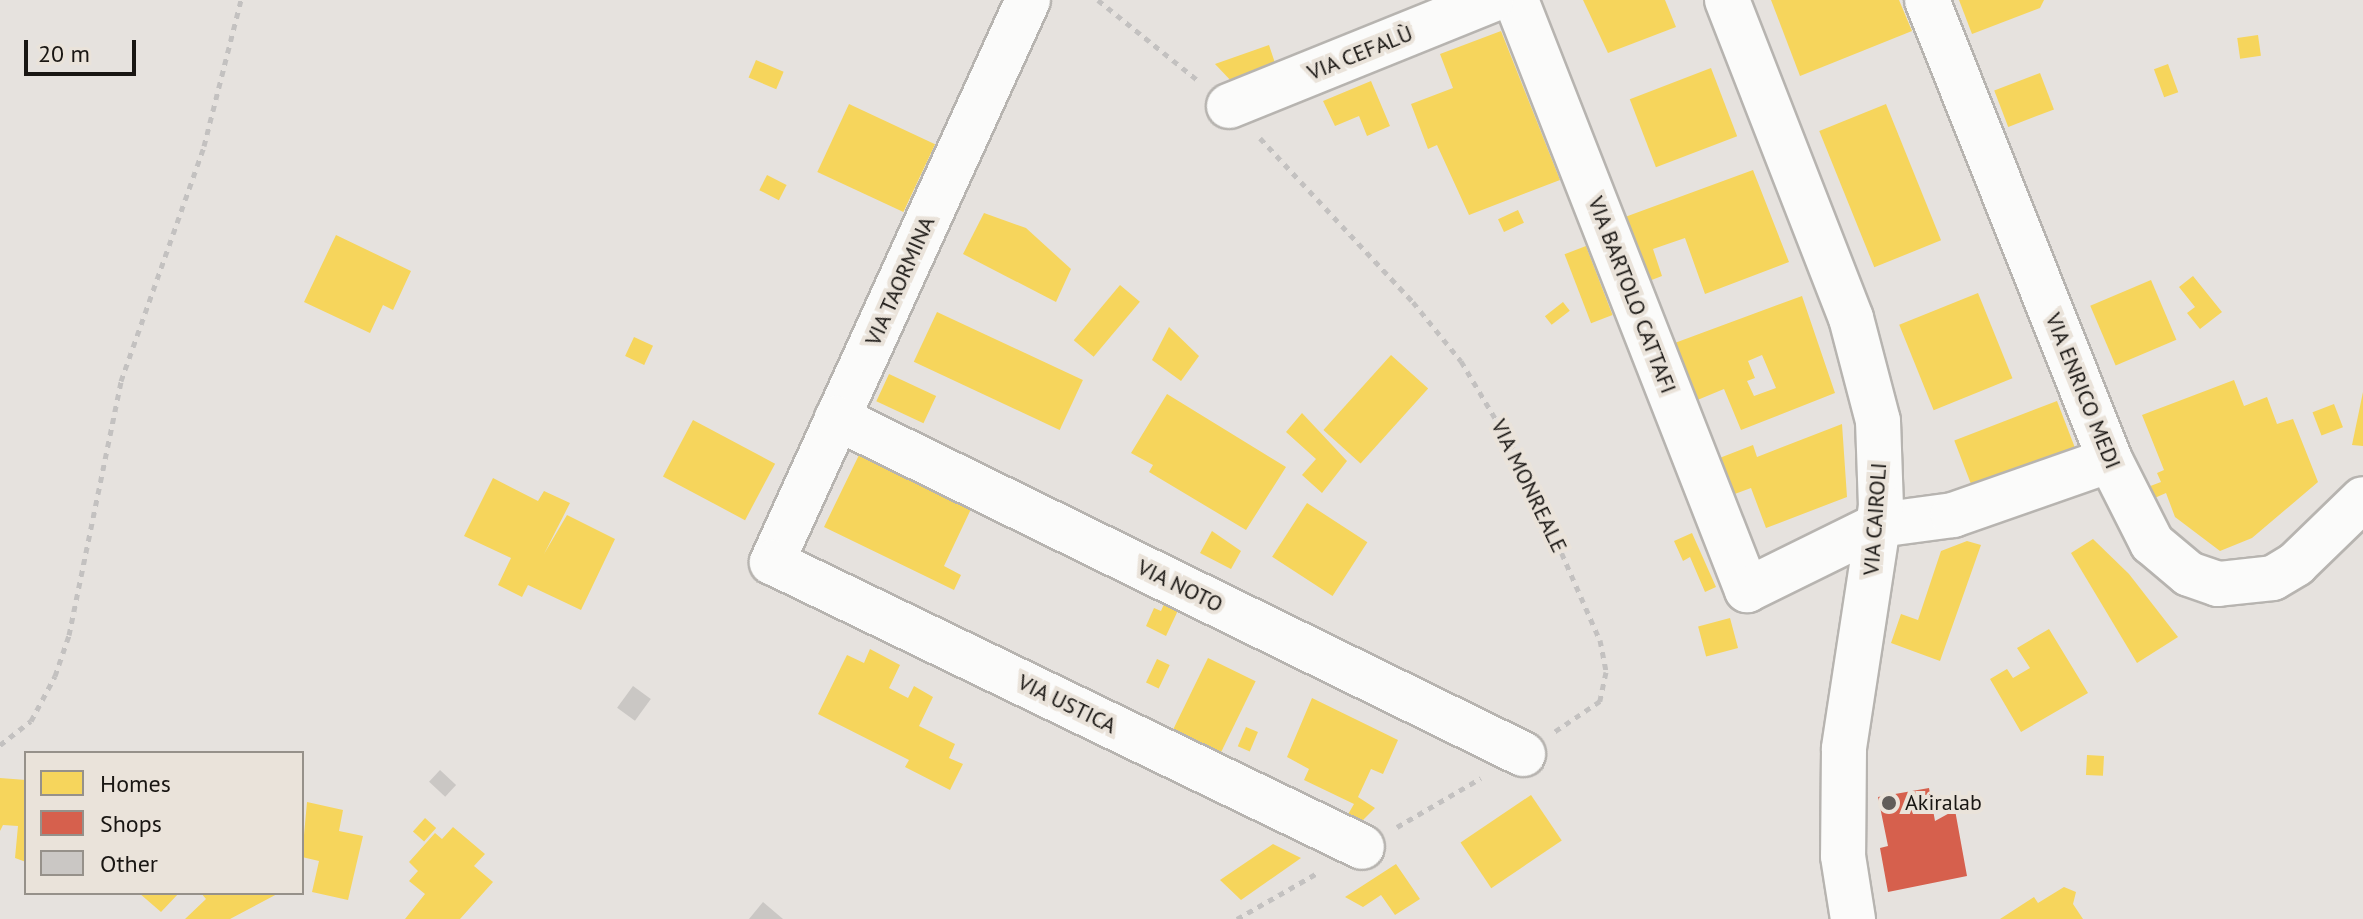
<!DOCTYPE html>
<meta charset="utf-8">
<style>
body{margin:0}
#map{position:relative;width:2363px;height:919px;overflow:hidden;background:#e6e2de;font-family:"PT Sans",sans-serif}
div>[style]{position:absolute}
.homes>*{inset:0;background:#f6d55c;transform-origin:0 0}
.shops>*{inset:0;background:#d6604d}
.building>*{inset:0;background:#cac7c4;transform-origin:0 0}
.path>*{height:5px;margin-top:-2.5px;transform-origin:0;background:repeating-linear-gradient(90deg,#c3c1c0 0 6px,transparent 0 12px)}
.roads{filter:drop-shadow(2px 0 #b7b4b0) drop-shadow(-2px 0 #b7b4b0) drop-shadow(0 2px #b7b4b0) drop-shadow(0 -2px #b7b4b0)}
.minor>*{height:44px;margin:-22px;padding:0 22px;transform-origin:22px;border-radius:22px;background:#fbfbfa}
.dots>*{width:22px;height:22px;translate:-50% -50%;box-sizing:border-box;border:4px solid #eae3da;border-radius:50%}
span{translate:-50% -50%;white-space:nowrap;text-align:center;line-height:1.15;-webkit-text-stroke:8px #eae3da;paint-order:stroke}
.street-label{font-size:22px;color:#191613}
.poi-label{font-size:22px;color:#191613}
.left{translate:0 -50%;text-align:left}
.legend{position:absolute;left:24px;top:751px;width:280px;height:144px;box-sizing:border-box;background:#eae3da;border:2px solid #96918a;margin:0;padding:10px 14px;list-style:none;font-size:24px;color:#191613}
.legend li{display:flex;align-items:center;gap:16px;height:40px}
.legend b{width:40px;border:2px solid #96918a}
.scale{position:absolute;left:24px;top:40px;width:112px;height:36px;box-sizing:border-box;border:4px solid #191613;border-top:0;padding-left:10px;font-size:24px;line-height:28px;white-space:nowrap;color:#191613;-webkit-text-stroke:6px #eae3da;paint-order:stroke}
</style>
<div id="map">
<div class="homes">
<i style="clip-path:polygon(1583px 0,1665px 0,1676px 27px,1608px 53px)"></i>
<i style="clip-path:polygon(1771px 0,1899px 0,1912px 31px,1800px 76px)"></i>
<i style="clip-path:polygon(1959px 0,2044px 0,2040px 8px,1972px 34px)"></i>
<i style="clip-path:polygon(1501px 31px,1560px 180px,1469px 215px,1437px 145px,1428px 149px,1411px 104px,1453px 88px,1440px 54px)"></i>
<i style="left:2258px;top:35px;width:21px;height:21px;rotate:82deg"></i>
<i style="clip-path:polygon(1269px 45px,1277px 69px,1234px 84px,1215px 64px)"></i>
<i style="left:756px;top:60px;width:30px;height:19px;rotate:23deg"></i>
<i style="left:2168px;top:64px;width:30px;height:15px;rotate:70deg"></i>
<i style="left:1711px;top:68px;width:73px;height:87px;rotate:69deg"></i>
<i style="left:2040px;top:73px;width:39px;height:49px;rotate:69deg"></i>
<i style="clip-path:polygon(1371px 81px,1390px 126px,1367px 136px,1359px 116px,1335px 126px,1323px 101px)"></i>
<i style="left:849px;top:104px;width:95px;height:75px;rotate:25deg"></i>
<i style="left:1886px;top:104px;width:147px;height:72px;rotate:68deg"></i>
<i style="clip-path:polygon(1753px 170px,1789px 262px,1705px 294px,1685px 238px,1653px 249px,1662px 276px,1649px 281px,1625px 217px)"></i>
<i style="left:767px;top:175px;width:22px;height:17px;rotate:27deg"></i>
<i style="left:1518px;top:210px;width:14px;height:22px;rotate:65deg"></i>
<i style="clip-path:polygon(984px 213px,1026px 228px,1071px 269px,1056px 302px,963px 254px)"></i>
<i style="clip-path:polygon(336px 235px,411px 271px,393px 310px,383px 305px,370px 333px,304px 302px)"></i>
<i style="left:1586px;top:246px;width:74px;height:23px;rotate:69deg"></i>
<i style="clip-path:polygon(2193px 276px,2222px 312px,2200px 329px,2187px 313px,2195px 307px,2179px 287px)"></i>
<i style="left:2151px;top:280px;width:65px;height:66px;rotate:67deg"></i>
<i style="left:1120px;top:285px;width:26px;height:72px;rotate:40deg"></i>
<i style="left:1978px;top:293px;width:92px;height:85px;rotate:68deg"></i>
<i style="clip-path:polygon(evenodd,1802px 296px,1835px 393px,1741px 430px,1724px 389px,1695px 401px,1672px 344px,1802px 296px,1762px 355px,1776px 388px,1754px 396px,1747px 381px,1755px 378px,1748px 361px,1762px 355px)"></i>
<i style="left:1563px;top:302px;width:11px;height:23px;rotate:52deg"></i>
<i style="left:937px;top:312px;width:161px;height:55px;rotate:25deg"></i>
<i style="clip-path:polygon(1169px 327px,1199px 356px,1181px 381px,1152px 360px)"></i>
<i style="left:634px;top:337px;width:21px;height:21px;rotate:25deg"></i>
<i style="left:1391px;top:355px;width:50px;height:101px;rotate:42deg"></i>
<i style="left:889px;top:374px;width:52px;height:30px;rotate:25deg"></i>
<i style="clip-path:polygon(2234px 380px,2244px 406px,2267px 397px,2277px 424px,2293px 419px,2318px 482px,2252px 538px,2220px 551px,2175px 517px,2166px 493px,2150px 500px,2145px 488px,2161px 482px,2157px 473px,2164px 470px,2142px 415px)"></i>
<i style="clip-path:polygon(2363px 392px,2363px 446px,2352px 445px)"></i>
<i style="clip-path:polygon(1167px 394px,1286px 467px,1246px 530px,1149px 472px,1153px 465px,1131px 453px)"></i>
<i style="left:2057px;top:401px;width:49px;height:110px;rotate:69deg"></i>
<i style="left:2334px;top:404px;width:25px;height:23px;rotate:69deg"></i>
<i style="clip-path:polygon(1302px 413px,1347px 461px,1322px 493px,1302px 475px,1316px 459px,1286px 432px)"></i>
<i style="left:693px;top:420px;width:93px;height:64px;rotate:28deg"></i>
<i style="clip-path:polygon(1842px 424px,1847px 497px,1766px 528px,1751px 488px,1732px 495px,1717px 459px,1753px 445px,1757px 457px)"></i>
<i style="clip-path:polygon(859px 455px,971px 509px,944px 566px,961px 575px,954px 590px,824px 527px)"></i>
<i style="clip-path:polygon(493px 478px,538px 501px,544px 491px,570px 503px,544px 554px,567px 515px,615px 539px,581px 610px,528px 585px,522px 597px,498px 585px,511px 558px,464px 536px)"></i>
<i style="left:1307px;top:503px;width:72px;height:64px;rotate:33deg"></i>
<i style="clip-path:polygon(1212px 531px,1241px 551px,1231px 569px,1200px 553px)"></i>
<i style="clip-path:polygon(1692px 533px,1716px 587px,1705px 592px,1690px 557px,1683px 561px,1674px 541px)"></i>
<i style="clip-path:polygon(2093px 539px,2129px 574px,2178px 637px,2137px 663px,2071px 553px)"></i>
<i style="clip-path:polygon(1967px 541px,1981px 545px,1940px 661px,1891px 643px,1901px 614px,1918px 620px,1941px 551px)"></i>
<i style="clip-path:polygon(1167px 597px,1181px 604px,1166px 636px,1146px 626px,1154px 608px,1161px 611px)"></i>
<i style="left:1730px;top:618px;width:31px;height:33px;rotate:75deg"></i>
<i style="clip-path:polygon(2049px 629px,2088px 693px,2021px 732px,1990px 679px,2007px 669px,2013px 678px,2030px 668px,2017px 648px)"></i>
<i style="clip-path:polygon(870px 649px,900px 665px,889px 688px,908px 698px,914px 686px,933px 697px,919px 726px,955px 744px,949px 758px,963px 764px,950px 790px,905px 767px,909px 760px,818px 714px,847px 655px,864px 663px)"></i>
<i style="left:1208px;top:658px;width:53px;height:82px;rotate:26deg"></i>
<i style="left:1157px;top:659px;width:14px;height:26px;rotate:25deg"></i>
<i style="clip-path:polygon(1312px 698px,1398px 740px,1383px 774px,1371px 769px,1358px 797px,1375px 808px,1359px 824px,1347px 816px,1354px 804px,1304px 780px,1309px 769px,1287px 757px)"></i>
<i style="left:1246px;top:727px;width:13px;height:21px;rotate:23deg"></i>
<i style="left:2087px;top:755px;width:17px;height:20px;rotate:3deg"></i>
<i style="clip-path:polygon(0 778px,26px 780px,26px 862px,15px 858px,18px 826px,3px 825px,0 831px)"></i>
<i style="left:1531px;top:795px;width:55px;height:85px;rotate:56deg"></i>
<i style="clip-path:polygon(307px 802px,343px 810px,339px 831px,363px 836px,348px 900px,312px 892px,319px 861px,302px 857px)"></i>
<i style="left:425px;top:818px;width:15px;height:18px;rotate:42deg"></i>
<i style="clip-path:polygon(453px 827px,485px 854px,474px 866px,493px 882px,460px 919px,405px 919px,425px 894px,409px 881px,418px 871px,409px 862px,435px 833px,442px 839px)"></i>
<i style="left:1941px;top:833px;width:26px;height:32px;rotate:79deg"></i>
<i style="clip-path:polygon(1273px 844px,1301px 858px,1241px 900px,1220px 880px)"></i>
<i style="clip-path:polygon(1396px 864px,1420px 899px,1395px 915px,1381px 895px,1363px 907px,1345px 897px)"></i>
<i style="clip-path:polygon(2064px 887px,2076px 892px,2073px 904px,2083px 919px,2000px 919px,2034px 897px,2038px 903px)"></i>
<i style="clip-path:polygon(139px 893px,179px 893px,161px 912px)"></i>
<i style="clip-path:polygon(201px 893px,279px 893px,230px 919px,185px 919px,206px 899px)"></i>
</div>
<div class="shops">
<i style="clip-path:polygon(1929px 788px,1935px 821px,1955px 810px,1967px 876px,1888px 892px,1880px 848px,1888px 846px,1878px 797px)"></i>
</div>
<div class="building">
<i style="left:633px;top:686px;width:22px;height:27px;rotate:36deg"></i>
<i style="left:440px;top:770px;width:22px;height:16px;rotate:43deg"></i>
<i style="clip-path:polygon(763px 902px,783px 919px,749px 919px)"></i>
</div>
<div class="path">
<i style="left:1098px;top:0;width:131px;rotate:38.8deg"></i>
<i style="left:1260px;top:138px;width:224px;rotate:47deg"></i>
<i style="left:1413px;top:302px;width:76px;rotate:50.9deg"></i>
<i style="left:1461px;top:361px;width:121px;rotate:59.2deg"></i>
<i style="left:1523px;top:465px;width:191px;rotate:66.3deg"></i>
<i style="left:1600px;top:640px;width:33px;rotate:79deg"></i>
<i style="left:1606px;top:672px;width:30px;rotate:102deg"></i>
<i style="left:1600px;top:701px;width:55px;rotate:146deg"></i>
<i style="left:0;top:745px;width:39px;rotate:-38deg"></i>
<i style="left:31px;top:721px;width:51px;rotate:-61.9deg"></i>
<i style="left:55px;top:676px;width:43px;rotate:-71.1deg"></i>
<i style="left:69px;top:635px;width:259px;rotate:-78.4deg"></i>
<i style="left:121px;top:381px;width:249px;rotate:-70.5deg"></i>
<i style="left:204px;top:146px;width:151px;rotate:-75.8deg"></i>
<i style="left:1397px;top:827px;width:97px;rotate:-30.3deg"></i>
<i style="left:1237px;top:919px;width:95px;rotate:-29.8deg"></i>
</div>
<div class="roads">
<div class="minor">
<i style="left:1028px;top:0;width:618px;rotate:114.49deg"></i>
<i style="left:772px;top:562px;width:655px;rotate:25.78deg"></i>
<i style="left:1516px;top:0;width:634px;rotate:68.62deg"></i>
<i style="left:1747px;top:590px;width:147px;rotate:-26.2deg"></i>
<i style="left:1879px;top:525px;width:75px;rotate:-7.7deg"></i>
<i style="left:1953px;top:515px;width:166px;rotate:-19.3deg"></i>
<i style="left:1727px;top:0;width:341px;rotate:68.7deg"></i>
<i style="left:1851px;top:318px;width:106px;rotate:75.3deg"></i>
<i style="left:1878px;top:421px;width:85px;rotate:88deg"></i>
<i style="left:1881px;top:506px;width:246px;rotate:98.7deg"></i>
<i style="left:1844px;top:749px;width:107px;rotate:90.5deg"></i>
<i style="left:1843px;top:856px;width:64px;rotate:81deg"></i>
<i style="left:1927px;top:0;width:495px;rotate:68.3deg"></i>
<i style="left:2110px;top:460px;width:93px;rotate:63.2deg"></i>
<i style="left:2152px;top:543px;width:48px;rotate:40deg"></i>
<i style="left:2189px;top:574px;width:31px;rotate:19deg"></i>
<i style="left:2218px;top:584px;width:55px;rotate:-6.2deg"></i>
<i style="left:2273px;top:578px;width:27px;rotate:-31deg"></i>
<i style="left:2296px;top:564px;width:93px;rotate:-44.1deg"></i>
<i style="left:1229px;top:106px;width:283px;rotate:-22deg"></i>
<i style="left:837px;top:418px;width:764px;rotate:26.1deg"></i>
</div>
</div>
<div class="dots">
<i style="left:1889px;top:803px;background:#615d5a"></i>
</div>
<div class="street-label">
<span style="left:1360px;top:53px;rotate:-22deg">VIA CEFALÙ</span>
<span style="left:900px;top:281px;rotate:-66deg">VIA TAORMINA</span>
<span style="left:1632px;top:295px;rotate:69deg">VIA BARTOLO CATTAFI</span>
<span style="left:2083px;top:391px;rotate:68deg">VIA ENRICO MEDI</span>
<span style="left:1529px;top:486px;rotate:64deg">VIA MONREALE</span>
<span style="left:1875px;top:519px;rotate:-86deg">VIA CAIROLI</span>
<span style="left:1180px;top:586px;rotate:26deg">VIA NOTO</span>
<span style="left:1067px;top:704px;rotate:26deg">VIA USTICA</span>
</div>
<div class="poi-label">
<span class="left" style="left:1905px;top:803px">Akiralab</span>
</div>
<ul class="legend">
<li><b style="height:22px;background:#f6d55c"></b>Homes</li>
<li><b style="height:22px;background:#d6604d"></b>Shops</li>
<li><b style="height:22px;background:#cac7c4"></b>Other</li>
</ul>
<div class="scale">20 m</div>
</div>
